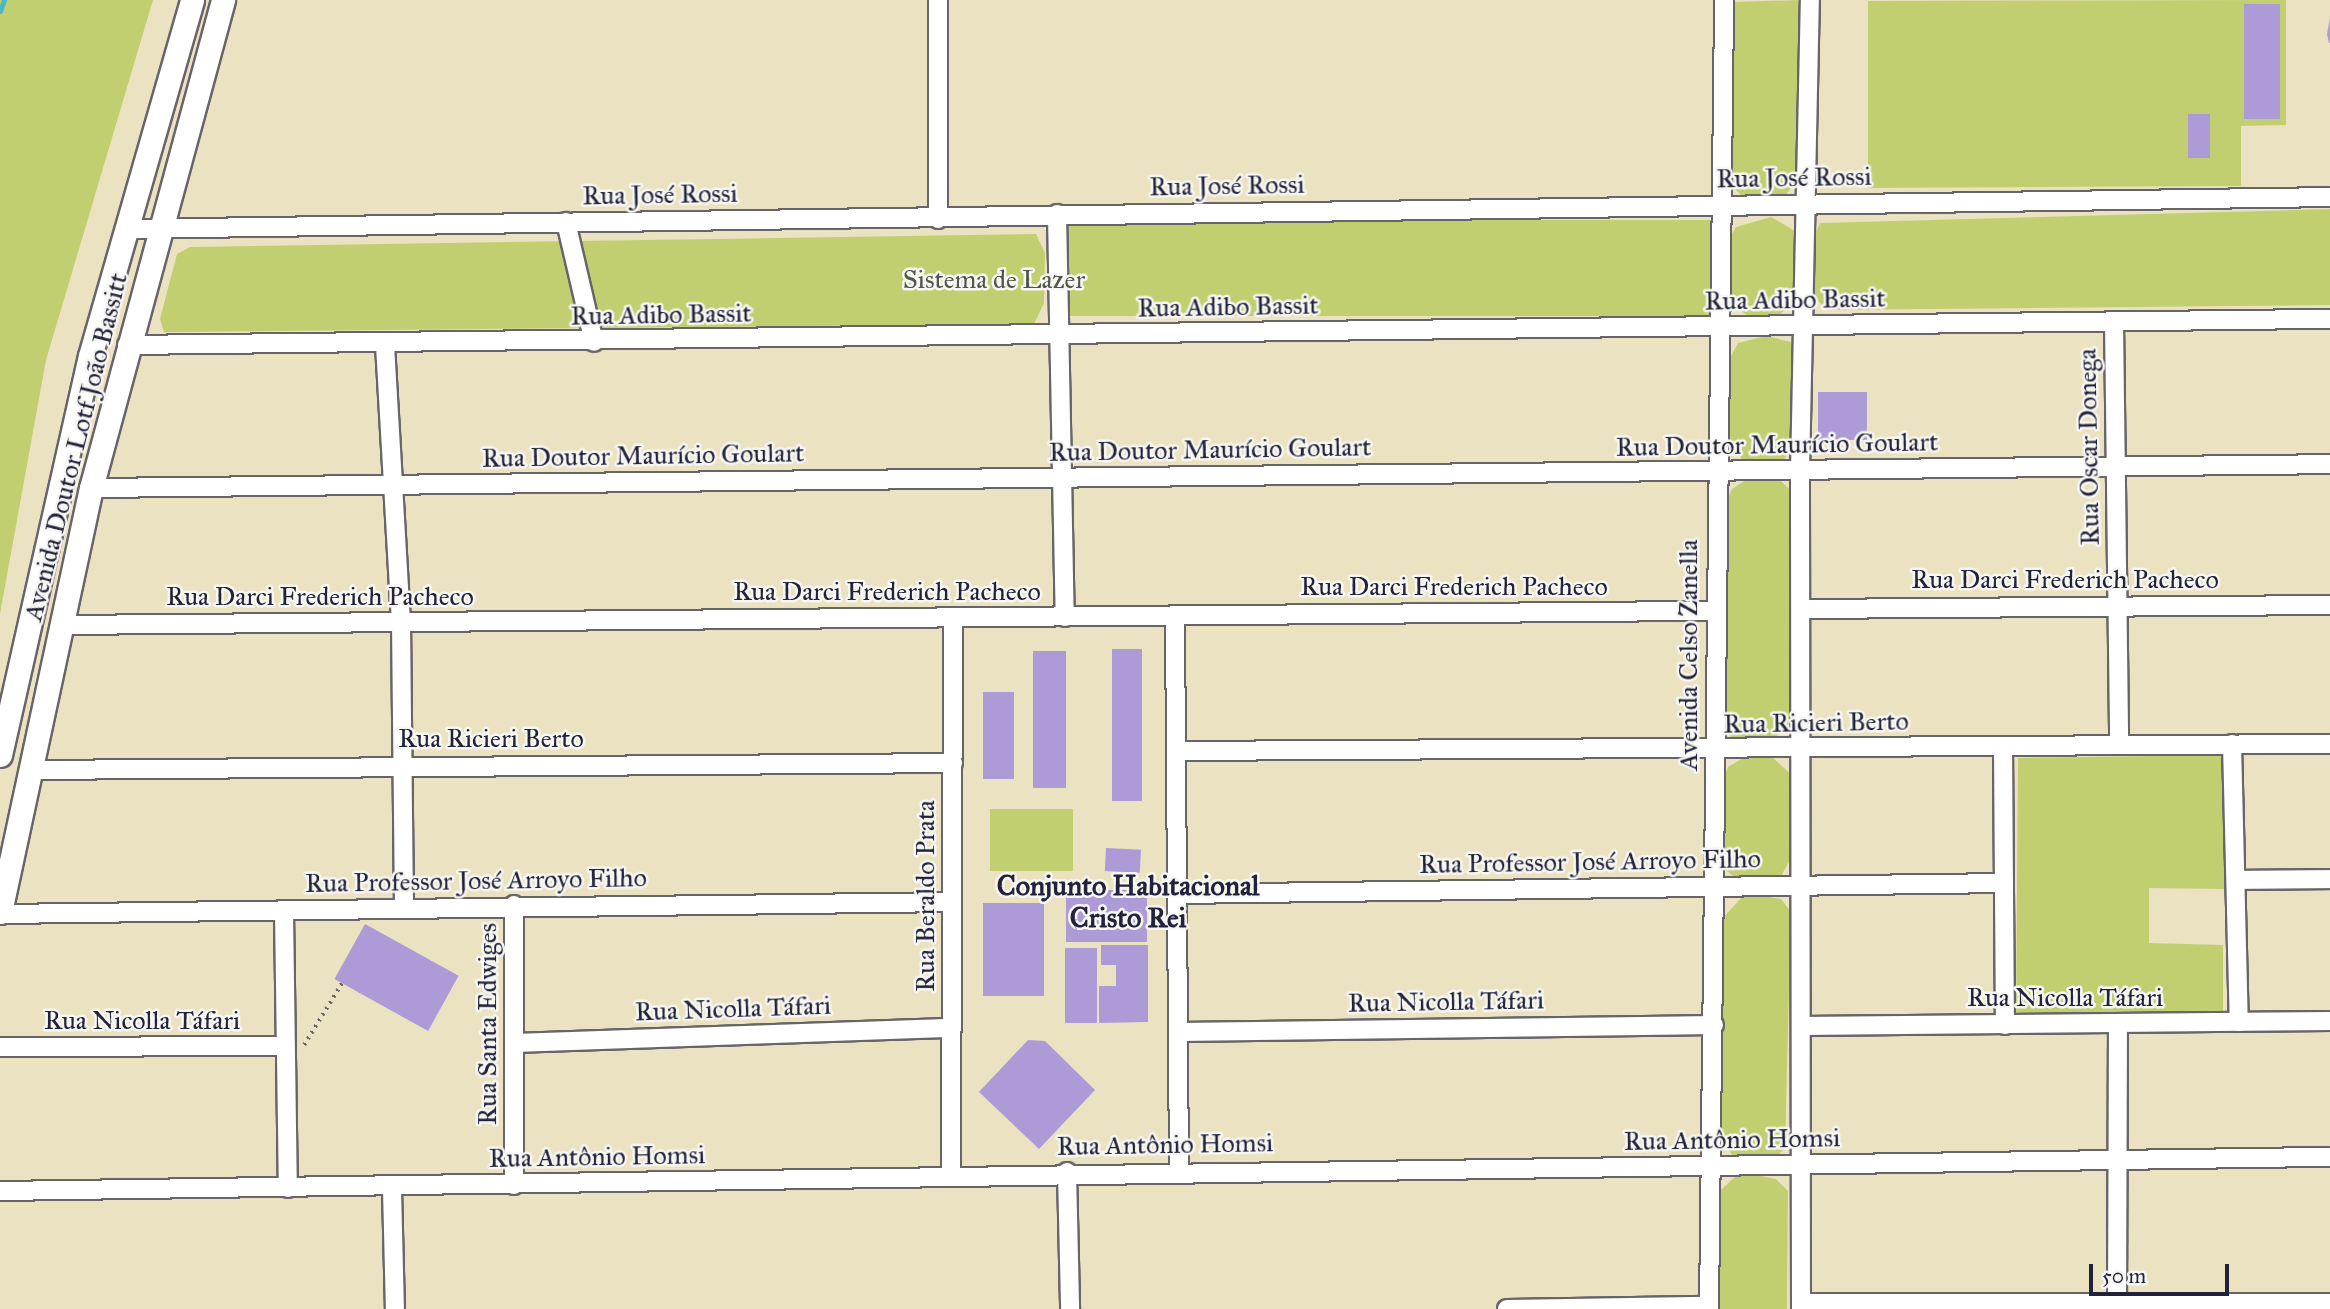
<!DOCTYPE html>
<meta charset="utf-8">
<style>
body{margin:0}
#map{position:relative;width:2330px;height:1309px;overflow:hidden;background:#ebe2c2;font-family:"IM FELL Great Primer",serif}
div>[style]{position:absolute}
.green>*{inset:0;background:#c2cf71;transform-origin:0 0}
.stream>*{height:5px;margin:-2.5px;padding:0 2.5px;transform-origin:2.5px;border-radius:2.5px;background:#4bb7c7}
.building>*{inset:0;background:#ac9bd6;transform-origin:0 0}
.path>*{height:3.5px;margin-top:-1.75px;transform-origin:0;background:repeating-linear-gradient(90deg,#68656a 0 2px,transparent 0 7px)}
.roads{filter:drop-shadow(2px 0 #68656a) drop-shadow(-2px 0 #68656a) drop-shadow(0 2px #68656a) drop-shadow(0 -2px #68656a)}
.minor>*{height:18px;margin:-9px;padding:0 9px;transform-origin:9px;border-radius:9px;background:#fff}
.major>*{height:23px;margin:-11.5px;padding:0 11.5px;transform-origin:11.5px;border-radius:11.5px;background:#fff}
span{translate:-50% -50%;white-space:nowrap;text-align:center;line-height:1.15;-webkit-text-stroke:5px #f6f6f2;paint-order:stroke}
.street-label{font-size:26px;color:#22223b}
.park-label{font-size:26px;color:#52564b}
.neighbourhood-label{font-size:28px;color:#22223b;font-weight:700}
.scale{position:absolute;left:2089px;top:1264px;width:140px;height:32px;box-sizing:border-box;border:4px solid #22223b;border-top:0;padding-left:9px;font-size:21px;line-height:24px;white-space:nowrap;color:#22223b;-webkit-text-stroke:5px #f6f6f2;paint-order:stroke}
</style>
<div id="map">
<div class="green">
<i style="clip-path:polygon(0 0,153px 0,46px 360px,0 614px)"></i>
<i style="clip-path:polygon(1801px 0,1799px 178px,1784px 197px,1744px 198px,1731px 185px,1732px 2px)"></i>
<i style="clip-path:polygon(2286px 0,2286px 125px,2241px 126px,2241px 186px,1868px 188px,1868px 1px)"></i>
<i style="clip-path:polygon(2330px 209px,2330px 305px,1828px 310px,1810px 294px,1813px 238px,1820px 223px)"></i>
<i style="clip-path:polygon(1771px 217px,1797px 232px,1792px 304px,1779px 315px,1749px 317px,1730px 302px,1727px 243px,1736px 227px)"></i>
<i style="left:1715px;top:220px;width:96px;height:649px;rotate:90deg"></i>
<i style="clip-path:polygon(1036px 234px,1045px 253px,1044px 303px,1034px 324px,164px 332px,160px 319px,177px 254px,190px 247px)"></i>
<i style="clip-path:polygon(1766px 336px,1791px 342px,1794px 444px,1783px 461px,1744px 462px,1730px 442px,1730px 358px,1738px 343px)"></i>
<i style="clip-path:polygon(1749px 478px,1780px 480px,1795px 495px,1791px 722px,1770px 742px,1735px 740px,1722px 729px,1725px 505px,1732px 489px)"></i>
<i style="clip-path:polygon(1748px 755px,1772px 757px,1792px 775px,1791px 858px,1780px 878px,1737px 879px,1722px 867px,1722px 782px,1728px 767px)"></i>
<i style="clip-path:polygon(2223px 755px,2225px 889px,2149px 888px,2149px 943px,2223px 945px,2223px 1013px,2016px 1018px,2018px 758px)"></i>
<i style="left:990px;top:809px;width:83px;height:62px"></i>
<i style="clip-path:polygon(1763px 896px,1781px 899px,1791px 912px,1785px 1148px,1777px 1156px,1733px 1156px,1721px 1139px,1721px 920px,1742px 897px)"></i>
<i style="clip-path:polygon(1755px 1175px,1776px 1179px,1788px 1191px,1787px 1309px,1718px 1309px,1721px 1190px,1736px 1176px)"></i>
</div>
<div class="stream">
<i style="left:0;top:11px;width:12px;rotate:-70deg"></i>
</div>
<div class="building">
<i style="left:2244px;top:4px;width:36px;height:115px"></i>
<i style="clip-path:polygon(2330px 18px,2330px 43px,2329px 43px,2327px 34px)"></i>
<i style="left:2188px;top:114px;width:22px;height:44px"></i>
<i style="left:1867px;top:392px;width:48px;height:49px;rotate:90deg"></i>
<i style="left:1112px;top:649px;width:30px;height:152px"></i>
<i style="left:1033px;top:651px;width:33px;height:137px"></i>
<i style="left:983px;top:692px;width:31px;height:87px"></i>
<i style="left:1106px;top:848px;width:35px;height:23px;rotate:3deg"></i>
<i style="left:1147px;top:890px;width:52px;height:81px;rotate:90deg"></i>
<i style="left:983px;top:903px;width:61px;height:93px"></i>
<i style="left:365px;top:924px;width:107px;height:63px;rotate:29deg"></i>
<i style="clip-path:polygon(1101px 945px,1148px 945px,1148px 1022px,1099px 1023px,1099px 986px,1116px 986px,1116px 965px,1101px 965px)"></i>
<i style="left:1065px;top:948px;width:32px;height:75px"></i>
<i style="clip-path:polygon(1028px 1040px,1045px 1041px,1095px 1090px,1039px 1149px,979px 1092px)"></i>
</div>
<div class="path">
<i style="left:304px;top:1045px;width:73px;rotate:-58.5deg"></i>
</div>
<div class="roads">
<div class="minor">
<i style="left:938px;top:0;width:219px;rotate:90deg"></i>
<i style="left:1057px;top:214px;width:403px;rotate:88.9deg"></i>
<i style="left:566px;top:222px;width:123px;rotate:76.9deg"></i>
<i style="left:125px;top:229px;width:2205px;rotate:-0.83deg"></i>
<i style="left:2114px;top:321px;width:421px;rotate:89.3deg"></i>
<i style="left:127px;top:345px;width:2203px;rotate:-0.68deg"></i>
<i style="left:385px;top:345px;width:277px;rotate:86.7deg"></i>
<i style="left:401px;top:622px;width:283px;rotate:89.4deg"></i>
<i style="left:91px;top:488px;width:2239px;rotate:-0.61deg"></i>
<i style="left:1801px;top:609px;width:529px;rotate:-0.43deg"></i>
<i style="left:1175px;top:616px;width:555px;rotate:89.59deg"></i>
<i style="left:60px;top:625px;width:1653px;rotate:-0.49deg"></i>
<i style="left:2232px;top:744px;width:278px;rotate:88.6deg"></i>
<i style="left:2003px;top:746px;width:279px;rotate:89.6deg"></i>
<i style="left:1176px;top:751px;width:1154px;rotate:-0.35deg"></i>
<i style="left:29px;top:770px;width:924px;rotate:-0.43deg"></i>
<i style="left:2236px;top:880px;width:94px;rotate:-0.6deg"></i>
<i style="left:1177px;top:894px;width:827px;rotate:-0.76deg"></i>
<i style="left:284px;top:912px;width:276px;rotate:89.2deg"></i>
<i style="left:0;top:914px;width:952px;rotate:-0.72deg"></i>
<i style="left:1801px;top:1026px;width:529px;rotate:-0.54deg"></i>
<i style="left:1179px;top:1032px;width:535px;rotate:-0.75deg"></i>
<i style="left:516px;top:1043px;width:436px;rotate:-2deg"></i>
<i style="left:0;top:1047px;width:285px;rotate:-0.2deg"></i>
<i style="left:1067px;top:1172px;width:137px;rotate:88.7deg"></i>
<i style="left:951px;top:1174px;width:556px;rotate:-89.79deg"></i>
<i style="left:514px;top:1185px;width:280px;rotate:-90deg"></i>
<i style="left:392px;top:1189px;width:120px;rotate:88.6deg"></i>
<i style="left:0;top:1191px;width:2330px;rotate:-0.84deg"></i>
<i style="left:1802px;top:1303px;width:528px"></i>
<i style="left:1507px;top:1309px;width:202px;rotate:-0.9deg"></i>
<i style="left:1709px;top:1309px;width:1309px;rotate:-89.34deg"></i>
<i style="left:1801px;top:1309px;width:838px;rotate:-90.07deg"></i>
<i style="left:1800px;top:471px;width:471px;rotate:-88.8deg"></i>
<i style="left:2117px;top:1309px;width:284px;rotate:-89.8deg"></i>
</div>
<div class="major">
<i style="left:0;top:755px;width:409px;rotate:-77.3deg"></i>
<i style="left:90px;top:356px;width:370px;rotate:-74deg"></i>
<i style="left:0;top:912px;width:434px;rotate:-77.9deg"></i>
<i style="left:91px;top:488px;width:506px;rotate:-74.86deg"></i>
</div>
</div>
<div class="street-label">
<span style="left:1794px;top:178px;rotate:-1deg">Rua José Rossi</span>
<span style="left:1227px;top:186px;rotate:-1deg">Rua José Rossi</span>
<span style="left:660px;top:195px;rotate:-1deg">Rua José Rossi</span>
<span style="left:1795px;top:300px;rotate:-1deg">Rua Adibo Bassit</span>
<span style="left:1228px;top:307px;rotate:-1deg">Rua Adibo Bassit</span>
<span style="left:661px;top:315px;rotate:-1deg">Rua Adibo Bassit</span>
<span style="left:1777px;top:445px;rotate:-1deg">Rua Doutor Maurício Goulart</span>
<span style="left:76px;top:447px;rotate:-76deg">Avenida Doutor Lotf João Bassitt</span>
<span style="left:2089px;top:447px;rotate:-91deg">Rua Oscar Donega</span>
<span style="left:1210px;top:450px;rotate:-1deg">Rua Doutor Maurício Goulart</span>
<span style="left:643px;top:456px;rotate:-1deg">Rua Doutor Maurício Goulart</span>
<span style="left:2065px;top:580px">Rua Darci Frederich Pacheco</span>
<span style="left:1454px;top:587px">Rua Darci Frederich Pacheco</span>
<span style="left:887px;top:592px">Rua Darci Frederich Pacheco</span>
<span style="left:320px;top:597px">Rua Darci Frederich Pacheco</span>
<span style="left:1689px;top:655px;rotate:-90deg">Avenida Celso Zanella</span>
<span style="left:1816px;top:723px;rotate:-1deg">Rua Ricieri Berto</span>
<span style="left:491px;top:739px">Rua Ricieri Berto</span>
<span style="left:1590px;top:862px;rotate:-1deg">Rua Professor José Arroyo Filho</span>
<span style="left:476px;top:881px;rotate:-1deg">Rua Professor José Arroyo Filho</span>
<span style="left:926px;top:896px;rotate:-90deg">Rua Beraldo Prata</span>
<span style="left:2065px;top:998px">Rua Nicolla Táfari</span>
<span style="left:1446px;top:1002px;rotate:-1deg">Rua Nicolla Táfari</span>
<span style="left:733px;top:1009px;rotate:-2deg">Rua Nicolla Táfari</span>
<span style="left:142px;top:1021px">Rua Nicolla Táfari</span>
<span style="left:488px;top:1024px;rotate:-90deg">Rua Santa Edwiges</span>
<span style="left:1732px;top:1140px;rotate:-1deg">Rua Antônio Homsi</span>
<span style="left:1165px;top:1145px;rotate:-1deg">Rua Antônio Homsi</span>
<span style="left:597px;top:1157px;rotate:-1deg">Rua Antônio Homsi</span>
</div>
<div class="park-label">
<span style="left:994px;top:280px">Sistema de Lazer</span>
</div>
<div class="neighbourhood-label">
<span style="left:1128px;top:902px">Conjunto Habitacional<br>Cristo Rei</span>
</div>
<div class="scale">50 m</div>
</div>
